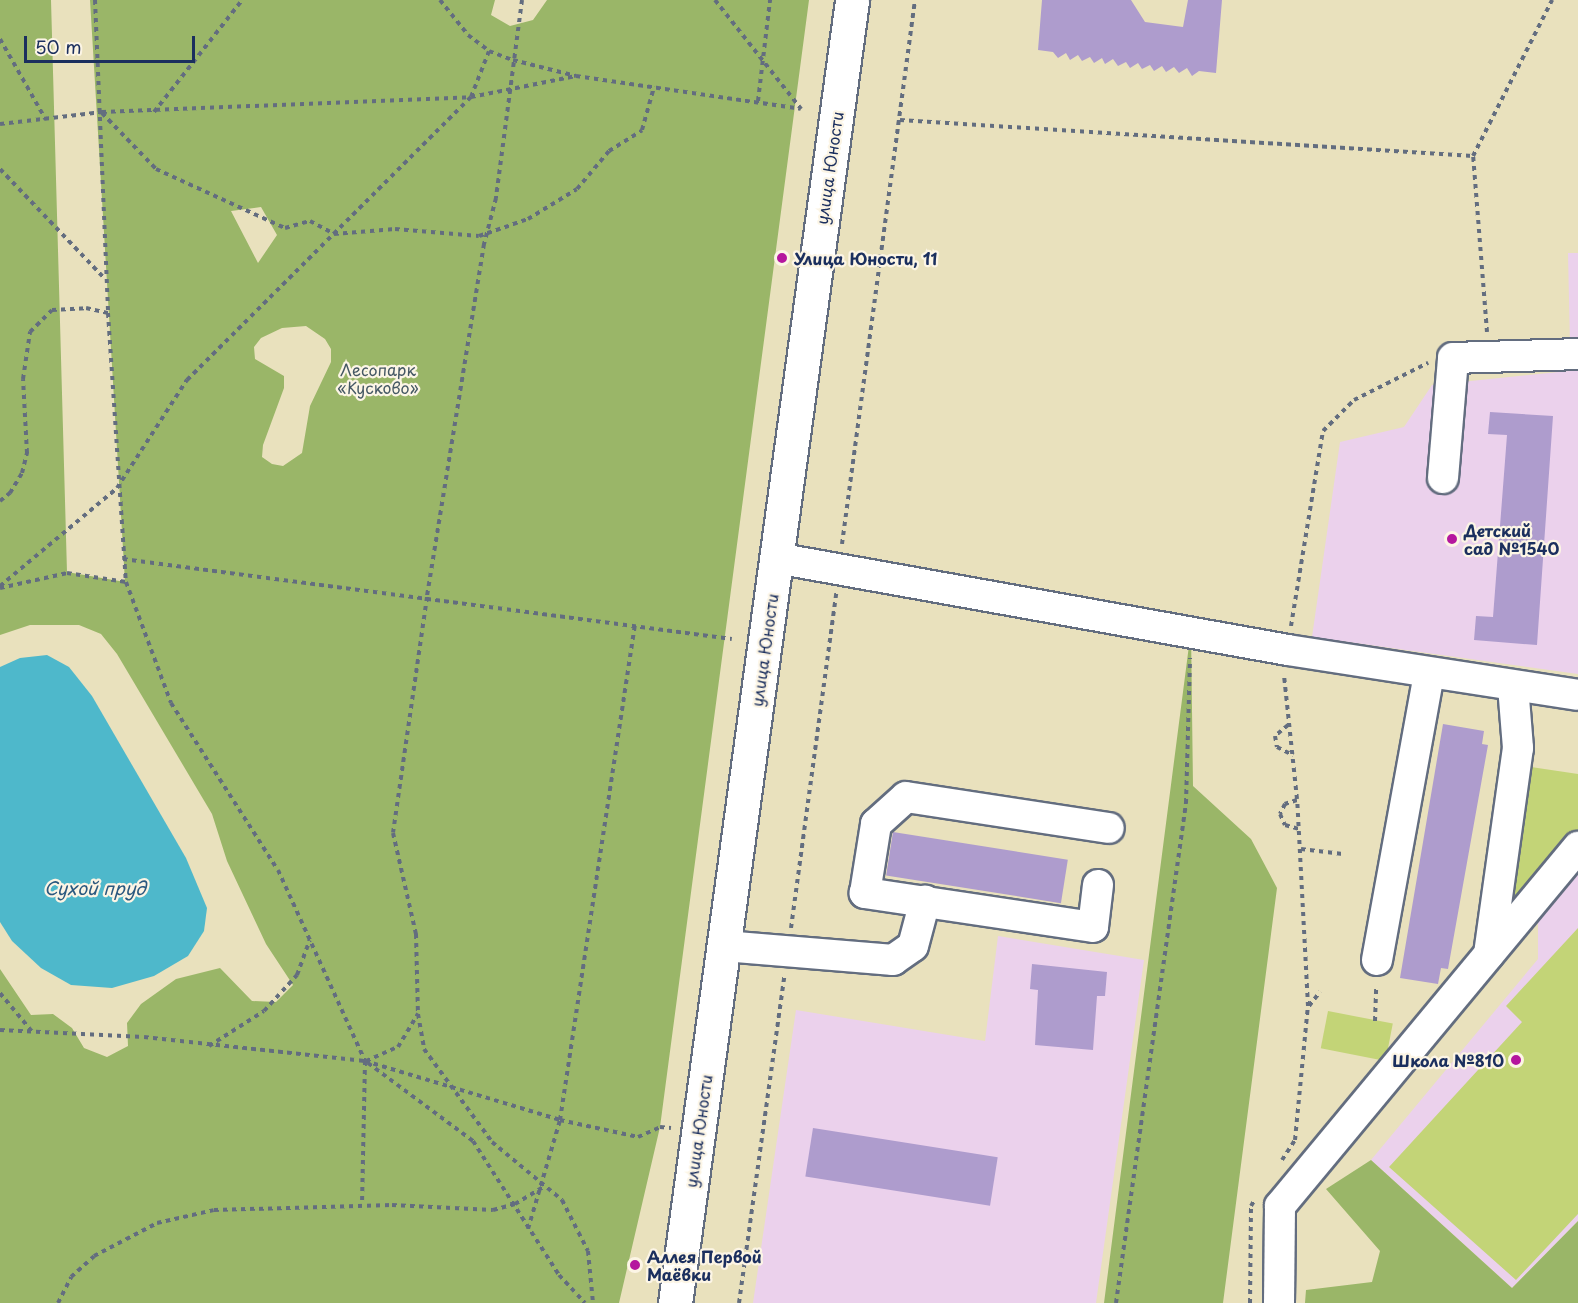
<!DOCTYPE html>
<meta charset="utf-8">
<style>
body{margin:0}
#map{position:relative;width:1578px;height:1303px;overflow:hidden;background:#e9e1bd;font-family:"Playpen Sans",sans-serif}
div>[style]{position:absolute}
.built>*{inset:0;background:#ebd1ec}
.green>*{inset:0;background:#c3d477;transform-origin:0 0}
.forest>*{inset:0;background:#9ab668}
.water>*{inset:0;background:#4eb8cb}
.building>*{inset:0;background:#ae9ccd;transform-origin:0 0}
.path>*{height:4px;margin-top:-2px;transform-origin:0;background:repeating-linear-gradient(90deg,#636d7f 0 4.5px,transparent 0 9px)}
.roads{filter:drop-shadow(2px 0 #636d7f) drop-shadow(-2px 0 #636d7f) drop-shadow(0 2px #636d7f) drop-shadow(0 -2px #636d7f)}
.minor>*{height:30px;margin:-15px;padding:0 15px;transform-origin:15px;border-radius:15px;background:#fff}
.major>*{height:33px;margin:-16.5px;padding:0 16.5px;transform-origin:16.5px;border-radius:16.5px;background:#fff}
.dots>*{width:16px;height:16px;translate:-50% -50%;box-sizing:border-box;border:3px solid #fcf5e5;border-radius:50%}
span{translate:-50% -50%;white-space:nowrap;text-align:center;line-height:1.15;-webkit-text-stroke:4.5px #fcf5e5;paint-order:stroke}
.street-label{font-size:16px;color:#1b2f5e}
.poi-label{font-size:16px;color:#1b2f5e;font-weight:700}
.left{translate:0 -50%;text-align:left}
.right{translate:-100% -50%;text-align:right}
.park-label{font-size:16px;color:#455864}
.water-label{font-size:18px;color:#2a587f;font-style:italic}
.scale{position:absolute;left:24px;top:36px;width:171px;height:27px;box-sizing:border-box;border:3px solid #1b2f5e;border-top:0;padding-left:8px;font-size:18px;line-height:21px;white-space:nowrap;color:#1b2f5e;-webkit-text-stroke:4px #fcf5e5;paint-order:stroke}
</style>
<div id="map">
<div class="built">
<i style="clip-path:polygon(1568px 253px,1578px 253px,1578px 345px,1570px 345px)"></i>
<i style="clip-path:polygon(1578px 370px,1578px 674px,1312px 637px,1340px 442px,1404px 427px,1432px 385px)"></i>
<i style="clip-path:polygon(1578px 863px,1578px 1221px,1512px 1288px,1371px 1160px,1538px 959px,1538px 912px)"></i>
<i style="clip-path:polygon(998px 936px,1144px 960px,1096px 1303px,753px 1303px,796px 1010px,985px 1041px)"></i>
</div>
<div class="green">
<i style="clip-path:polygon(1531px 767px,1578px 774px,1578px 832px,1503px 924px)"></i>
<i style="clip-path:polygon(1578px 928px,1578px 1214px,1516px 1280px,1389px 1167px,1522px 1022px,1506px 1006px)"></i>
<i style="left:1328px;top:1011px;width:66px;height:38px;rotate:11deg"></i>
</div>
<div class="forest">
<i style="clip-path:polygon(evenodd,0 0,51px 0,67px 572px,125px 582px,90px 0,495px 0,491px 15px,510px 26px,533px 20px,547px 0,809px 0,660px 1127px,619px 1303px,0 1303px,0 969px,31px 1015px,53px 1014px,72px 1028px,84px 1048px,107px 1057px,128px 1046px,127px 1023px,141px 1004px,176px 979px,220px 968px,252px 1001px,276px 1002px,293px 985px,266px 944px,227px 861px,212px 814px,117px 654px,101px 634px,79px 625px,30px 625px,0 635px,0 0,261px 207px,277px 235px,258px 263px,231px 211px,261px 207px,0 0,306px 326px,325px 339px,331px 349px,331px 362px,310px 406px,302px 453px,283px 466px,272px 464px,262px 457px,263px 445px,284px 388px,284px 376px,255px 359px,254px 347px,261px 338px,282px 328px,306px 326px)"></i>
<i style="clip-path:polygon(1191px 630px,1193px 786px,1251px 839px,1277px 888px,1223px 1303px,1104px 1303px)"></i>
<i style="clip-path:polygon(1371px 1160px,1512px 1288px,1578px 1221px,1578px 1303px,1305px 1303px,1306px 1290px,1372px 1282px,1380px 1251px,1326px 1189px)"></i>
</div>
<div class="water">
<i style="clip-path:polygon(47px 655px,69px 667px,92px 696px,186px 858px,207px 908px,204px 931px,188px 956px,154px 976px,112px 988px,71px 985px,41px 968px,12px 941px,0 922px,0 667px,20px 658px)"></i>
</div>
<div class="building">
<i style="clip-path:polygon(1042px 0,1131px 0,1145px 22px,1183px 27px,1188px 0,1222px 0,1216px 73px,1199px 71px,1192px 76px,1187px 68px,1179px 73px,1174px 67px,1166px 72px,1162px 66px,1154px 71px,1150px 65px,1142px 69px,1138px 63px,1130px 68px,1126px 62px,1118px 66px,1113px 59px,1105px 64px,1102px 58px,1094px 63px,1090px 57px,1082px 61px,1078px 55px,1070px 60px,1066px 53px,1058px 58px,1053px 52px,1038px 50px)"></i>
<i style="clip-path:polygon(1490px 412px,1553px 416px,1537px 645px,1474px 640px,1476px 616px,1493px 617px,1507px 435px,1488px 434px)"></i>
<i style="clip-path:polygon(1443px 724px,1484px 731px,1482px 744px,1488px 745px,1448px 969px,1441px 968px,1438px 984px,1400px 978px)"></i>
<i style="left:893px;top:832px;width:177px;height:44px;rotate:9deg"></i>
<i style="clip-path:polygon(1032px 964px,1107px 972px,1105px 996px,1097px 996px,1093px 1050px,1035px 1045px,1038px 990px,1030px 989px)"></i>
<i style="left:813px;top:1128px;width:187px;height:49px;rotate:9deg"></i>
</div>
<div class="path">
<i style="left:95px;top:0;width:313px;rotate:87.6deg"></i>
<i style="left:108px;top:313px;width:270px;rotate:86.2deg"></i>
<i style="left:126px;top:582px;width:129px;rotate:69.6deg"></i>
<i style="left:171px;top:703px;width:198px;rotate:57.4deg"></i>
<i style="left:278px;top:870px;width:210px;rotate:65.5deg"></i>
<i style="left:365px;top:1061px;width:144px;rotate:91.2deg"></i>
<i style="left:440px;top:0;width:45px;rotate:51.3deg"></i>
<i style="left:468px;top:35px;width:26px;rotate:37deg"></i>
<i style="left:489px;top:51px;width:26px;rotate:21deg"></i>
<i style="left:513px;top:60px;width:65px;rotate:14.3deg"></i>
<i style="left:576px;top:76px;width:227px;rotate:8.3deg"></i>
<i style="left:522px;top:0;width:200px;rotate:97.5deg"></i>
<i style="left:496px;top:198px;width:48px;rotate:104.6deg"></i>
<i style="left:484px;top:244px;width:358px;rotate:99.2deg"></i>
<i style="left:427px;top:597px;width:238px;rotate:98.2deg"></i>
<i style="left:393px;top:833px;width:104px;rotate:77.2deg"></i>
<i style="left:416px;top:934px;width:80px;rotate:88.6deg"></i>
<i style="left:418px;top:1014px;width:36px;rotate:80deg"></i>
<i style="left:424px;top:1049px;width:115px;rotate:53.8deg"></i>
<i style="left:492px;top:1142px;width:91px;rotate:39.6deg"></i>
<i style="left:562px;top:1200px;width:57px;rotate:63deg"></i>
<i style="left:588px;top:1251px;width:52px;rotate:84.5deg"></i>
<i style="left:715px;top:0;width:139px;rotate:51.7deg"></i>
<i style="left:0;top:39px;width:93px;rotate:60.4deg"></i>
<i style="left:758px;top:101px;width:102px;rotate:-83.2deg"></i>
<i style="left:154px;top:112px;width:142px;rotate:-51.8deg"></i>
<i style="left:102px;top:113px;width:78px;rotate:46deg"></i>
<i style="left:156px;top:169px;width:142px;rotate:24.6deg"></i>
<i style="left:285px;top:228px;width:26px;rotate:-16deg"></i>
<i style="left:310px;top:221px;width:27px;rotate:28deg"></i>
<i style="left:334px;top:234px;width:61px;rotate:-4.7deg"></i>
<i style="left:395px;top:229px;width:84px;rotate:4.8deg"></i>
<i style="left:479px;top:236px;width:52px;rotate:-19.1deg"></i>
<i style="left:528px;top:219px;width:57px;rotate:-31.5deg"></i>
<i style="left:577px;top:189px;width:50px;rotate:-49.9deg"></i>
<i style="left:609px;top:151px;width:39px;rotate:-32deg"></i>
<i style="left:642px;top:130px;width:45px;rotate:-74.4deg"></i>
<i style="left:900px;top:120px;width:574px;rotate:3.6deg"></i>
<i style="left:0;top:124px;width:103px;rotate:-6.7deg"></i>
<i style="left:102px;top:112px;width:369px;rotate:-2.3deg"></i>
<i style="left:471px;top:97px;width:107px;rotate:-11.3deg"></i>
<i style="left:0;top:169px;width:153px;rotate:46.3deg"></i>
<i style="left:1487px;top:332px;width:177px;rotate:-94.5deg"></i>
<i style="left:1473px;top:156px;width:175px;rotate:-63.1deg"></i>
<i style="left:0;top:501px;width:13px;rotate:-39deg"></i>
<i style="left:10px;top:493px;width:23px;rotate:-59deg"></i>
<i style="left:22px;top:473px;width:21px;rotate:-76deg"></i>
<i style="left:27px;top:453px;width:74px;rotate:-93.1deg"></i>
<i style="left:23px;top:379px;width:48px;rotate:-81.5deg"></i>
<i style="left:30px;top:332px;width:31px;rotate:-45deg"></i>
<i style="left:52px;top:310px;width:34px;rotate:-3deg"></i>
<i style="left:86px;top:308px;width:23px;rotate:13deg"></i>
<i style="left:842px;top:544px;width:549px;rotate:-82.36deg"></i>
<i style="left:123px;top:559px;width:614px;rotate:7.48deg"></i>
<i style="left:0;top:586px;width:153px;rotate:-39.9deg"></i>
<i style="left:117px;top:488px;width:129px;rotate:-57.1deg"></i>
<i style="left:187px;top:380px;width:401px;rotate:-44.9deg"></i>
<i style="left:471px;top:97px;width:49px;rotate:-68.6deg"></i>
<i style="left:0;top:588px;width:69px;rotate:-12.6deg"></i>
<i style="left:67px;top:573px;width:60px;rotate:8.7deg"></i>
<i style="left:1291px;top:626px;width:198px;rotate:-80.7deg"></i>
<i style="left:1323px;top:431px;width:44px;rotate:-45deg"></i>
<i style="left:1354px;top:400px;width:83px;rotate:-26.6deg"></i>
<i style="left:1288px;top:725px;width:17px;rotate:140deg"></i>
<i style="left:1275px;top:736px;width:11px;rotate:80deg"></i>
<i style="left:1277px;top:747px;width:18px;rotate:27deg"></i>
<i style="left:1297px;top:800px;width:13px;rotate:162deg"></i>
<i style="left:1285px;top:804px;width:11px;rotate:117deg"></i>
<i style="left:1280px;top:814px;width:12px;rotate:66deg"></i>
<i style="left:1285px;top:825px;width:15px;rotate:16deg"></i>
<i style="left:1301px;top:849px;width:42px;rotate:6.8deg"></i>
<i style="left:791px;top:928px;width:338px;rotate:-82.3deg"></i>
<i style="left:0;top:993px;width:53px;rotate:50.3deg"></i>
<i style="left:1309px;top:1006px;width:18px;rotate:-52deg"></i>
<i style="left:1375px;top:1021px;width:36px;rotate:-88deg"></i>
<i style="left:0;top:1030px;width:144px;rotate:2.8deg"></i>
<i style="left:144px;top:1037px;width:222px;rotate:6.2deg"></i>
<i style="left:365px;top:1061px;width:204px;rotate:16.8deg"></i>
<i style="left:560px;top:1120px;width:80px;rotate:12.3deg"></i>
<i style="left:638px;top:1137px;width:24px;rotate:-24deg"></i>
<i style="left:660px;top:1127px;width:11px;rotate:5deg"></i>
<i style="left:209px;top:1046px;width:65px;rotate:-32.5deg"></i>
<i style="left:264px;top:1011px;width:49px;rotate:-47.5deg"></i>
<i style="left:297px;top:975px;width:37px;rotate:-70deg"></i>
<i style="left:366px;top:1061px;width:35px;rotate:-24deg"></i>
<i style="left:398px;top:1047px;width:39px;rotate:-59deg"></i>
<i style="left:368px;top:1063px;width:131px;rotate:36.6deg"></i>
<i style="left:473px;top:1141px;width:159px;rotate:57.3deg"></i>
<i style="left:559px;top:1275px;width:38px;rotate:47deg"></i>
<i style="left:1282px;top:1160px;width:24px;rotate:-57deg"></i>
<i style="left:1295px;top:1140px;width:135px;rotate:-84.5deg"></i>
<i style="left:1308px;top:1006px;width:207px;rotate:-93deg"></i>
<i style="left:1297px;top:799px;width:125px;rotate:-96deg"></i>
<i style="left:528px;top:1229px;width:114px;rotate:-73.6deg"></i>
<i style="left:560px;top:1120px;width:500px;rotate:-81.4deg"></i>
<i style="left:58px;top:1303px;width:29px;rotate:-63deg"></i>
<i style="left:71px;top:1277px;width:31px;rotate:-42deg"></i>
<i style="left:94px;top:1256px;width:71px;rotate:-27.6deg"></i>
<i style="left:157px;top:1223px;width:58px;rotate:-12.8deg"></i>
<i style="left:214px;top:1210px;width:178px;rotate:-1.6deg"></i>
<i style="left:392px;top:1205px;width:101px;rotate:2.8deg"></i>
<i style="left:493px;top:1210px;width:23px;rotate:-15deg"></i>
<i style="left:515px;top:1204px;width:33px;rotate:-31deg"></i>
<i style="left:739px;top:1303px;width:329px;rotate:-82.1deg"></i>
<i style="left:1116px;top:1303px;width:505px;rotate:-82.03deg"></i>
<i style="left:1186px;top:803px;width:145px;rotate:-88.4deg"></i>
<i style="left:1250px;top:1303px;width:97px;rotate:-89.4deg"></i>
<i style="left:1251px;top:1206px;width:6px;rotate:-59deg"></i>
</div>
<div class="roads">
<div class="minor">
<i style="left:1443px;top:478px;width:120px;rotate:-85.2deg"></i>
<i style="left:1453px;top:358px;width:125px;rotate:-1.8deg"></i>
<i style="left:776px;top:558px;width:520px;rotate:10.19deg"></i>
<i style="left:1288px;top:650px;width:293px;rotate:8.8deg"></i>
<i style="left:1098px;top:885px;width:42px;rotate:96.8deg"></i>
<i style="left:1093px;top:927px;width:231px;rotate:-171.5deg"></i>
<i style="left:865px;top:893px;width:70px;rotate:-80.9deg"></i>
<i style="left:876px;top:824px;width:40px;rotate:-42deg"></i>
<i style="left:906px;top:797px;width:205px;rotate:8.7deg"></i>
<i style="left:724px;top:946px;width:170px;rotate:4.7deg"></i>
<i style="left:893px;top:960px;width:24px;rotate:-35deg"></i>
<i style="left:913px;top:946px;width:47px;rotate:-75.1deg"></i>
<i style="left:1489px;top:954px;width:208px;rotate:-82deg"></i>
<i style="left:1518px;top:748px;width:62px;rotate:-94.6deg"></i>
<i style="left:1377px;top:960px;width:291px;rotate:-79.7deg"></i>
<i style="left:1279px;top:1303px;width:97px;rotate:-89.4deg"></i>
<i style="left:1280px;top:1206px;width:467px;rotate:-50.3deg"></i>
</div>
<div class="major">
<i style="left:675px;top:1303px;width:1315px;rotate:-82.26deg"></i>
</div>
</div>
<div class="dots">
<i style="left:782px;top:258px;background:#b5179e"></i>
<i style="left:1452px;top:539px;background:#b5179e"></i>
<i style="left:1516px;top:1060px;background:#b5179e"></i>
<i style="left:635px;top:1265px;background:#b5179e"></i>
</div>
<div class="street-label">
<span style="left:829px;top:168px;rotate:-82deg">улица Юности</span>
<span style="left:764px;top:650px;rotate:-82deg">улица Юности</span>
<span style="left:698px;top:1131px;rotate:-82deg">улица Юности</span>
</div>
<div class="poi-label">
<span class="left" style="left:794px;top:258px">Улица Юности, 11</span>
<span class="left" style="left:1464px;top:539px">Детский<br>сад №1540</span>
<span class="right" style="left:1504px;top:1060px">Школа №810</span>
<span class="left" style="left:647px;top:1265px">Аллея Первой<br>Маёвки</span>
</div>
<div class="park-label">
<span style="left:378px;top:378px">Лесопарк<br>«Кусково»</span>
</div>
<div class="water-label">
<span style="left:95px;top:888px">Сухой пруд</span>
</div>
<div class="scale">50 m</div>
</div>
